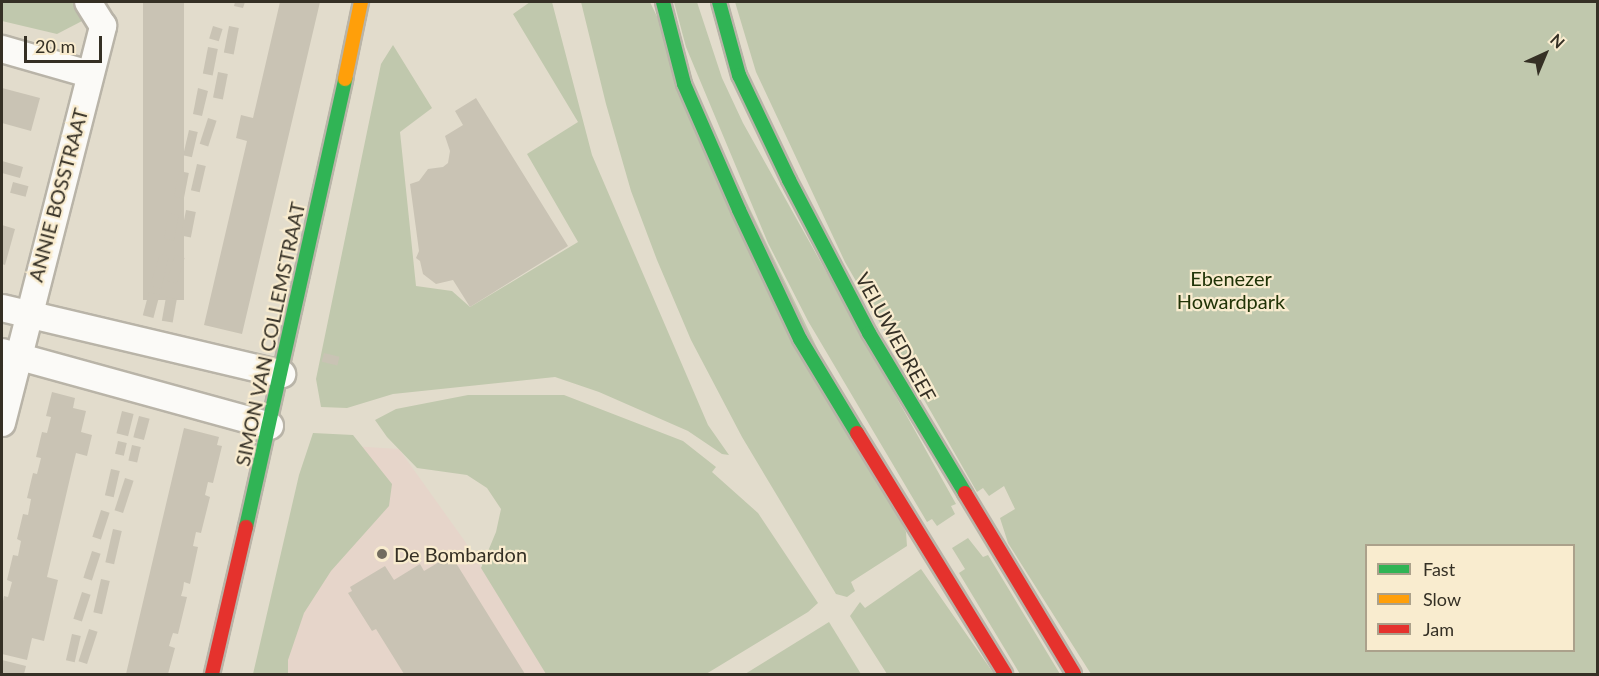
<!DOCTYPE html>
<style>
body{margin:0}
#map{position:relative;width:1599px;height:676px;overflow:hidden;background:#e2dccc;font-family:Lato,sans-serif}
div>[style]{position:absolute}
.education>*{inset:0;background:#e6d5ca}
.green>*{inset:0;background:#c0c8ad}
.building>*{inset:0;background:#c9c3b4;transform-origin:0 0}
.roads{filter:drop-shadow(2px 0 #b9b4a8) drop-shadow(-2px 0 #b9b4a8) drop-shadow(0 2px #b9b4a8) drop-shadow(0 -2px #b9b4a8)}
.street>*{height:26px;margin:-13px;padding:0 13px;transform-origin:13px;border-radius:13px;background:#fbfaf7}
.fast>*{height:14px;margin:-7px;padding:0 7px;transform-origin:7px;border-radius:7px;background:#30b455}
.slow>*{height:14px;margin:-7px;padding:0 7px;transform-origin:7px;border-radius:7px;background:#ff9f0a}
.jam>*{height:14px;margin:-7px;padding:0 7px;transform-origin:7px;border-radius:7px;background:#e5322d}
.dots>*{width:16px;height:16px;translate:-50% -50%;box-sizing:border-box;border:3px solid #f9eccf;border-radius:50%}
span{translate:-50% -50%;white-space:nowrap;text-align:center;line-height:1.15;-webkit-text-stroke:4.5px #f9eccf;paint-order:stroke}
.street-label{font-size:20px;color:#353025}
.park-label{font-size:20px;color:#213407}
.poi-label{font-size:20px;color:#353025}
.left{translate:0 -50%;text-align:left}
.frame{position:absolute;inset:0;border:3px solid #353025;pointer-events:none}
.legend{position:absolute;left:1365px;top:544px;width:210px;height:108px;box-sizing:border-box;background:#f9eccf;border:2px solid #aba18b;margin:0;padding:8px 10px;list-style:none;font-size:18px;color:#353025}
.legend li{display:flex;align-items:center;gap:12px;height:30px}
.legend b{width:30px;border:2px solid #aba18b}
.north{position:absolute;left:1515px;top:24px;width:60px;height:60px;-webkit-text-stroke:4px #f9eccf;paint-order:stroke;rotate:44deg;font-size:16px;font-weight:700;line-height:24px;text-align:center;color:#353025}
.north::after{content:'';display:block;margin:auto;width:21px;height:27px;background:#353025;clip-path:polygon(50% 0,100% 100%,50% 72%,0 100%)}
.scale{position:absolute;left:24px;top:36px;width:78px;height:27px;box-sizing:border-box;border:3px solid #353025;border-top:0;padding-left:8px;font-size:18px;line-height:21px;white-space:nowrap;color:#353025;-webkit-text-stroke:4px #f9eccf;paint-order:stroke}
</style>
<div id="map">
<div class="education">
<i style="clip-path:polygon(318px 444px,399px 449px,464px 540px,548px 674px,260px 674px)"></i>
</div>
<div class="green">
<i style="clip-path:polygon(2px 2px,72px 2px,84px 20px,57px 34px,2px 21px)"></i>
<i style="clip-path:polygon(530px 2px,552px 2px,592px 155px,708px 425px,729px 455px,722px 454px,688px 431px,599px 392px,555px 377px,393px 394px,347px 408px,321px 407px,316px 379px,381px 64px,393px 45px,432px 108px,400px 132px,416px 286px,452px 291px,470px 307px,578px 242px,527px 154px,578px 122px,513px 14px)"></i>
<i style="clip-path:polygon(581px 2px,650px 2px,906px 532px,907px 546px,851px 582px,855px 591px,847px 597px,836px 594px,742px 437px,691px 340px,657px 260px,631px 191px,606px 104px)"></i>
<i style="clip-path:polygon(674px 2px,697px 2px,722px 78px,743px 123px,956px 504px,951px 506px,955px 514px,937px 526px,932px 519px,927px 522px,808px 321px,768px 243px,686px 47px)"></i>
<i style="clip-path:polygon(evenodd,735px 2px,1597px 2px,1597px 674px,1091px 674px,1008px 543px,1000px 518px,1015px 509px,1004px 486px,989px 496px,983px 488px,977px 492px,845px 262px,756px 72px,735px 2px,1366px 546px,1574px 546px,1574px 650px,1366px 650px,1366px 546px)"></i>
<i style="clip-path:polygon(468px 395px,564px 395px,683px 441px,716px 467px,712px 472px,758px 513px,818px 603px,808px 612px,706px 674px,546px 674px,481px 568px,496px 532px,501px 509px,487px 488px,467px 475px,417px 468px,387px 437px,375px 420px,396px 409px)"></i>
<i style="clip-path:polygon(313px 433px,353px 435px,392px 484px,389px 506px,331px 571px,304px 613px,288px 660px,288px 674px,253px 674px,299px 475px)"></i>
<i style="clip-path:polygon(968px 538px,983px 557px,988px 555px,1060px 674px,1020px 674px,959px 573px,965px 569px,952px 548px)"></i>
<i style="clip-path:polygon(921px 569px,994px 674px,887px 674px,850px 616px,860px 602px,865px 608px)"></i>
<i style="clip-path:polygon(829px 622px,861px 674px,745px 674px)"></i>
</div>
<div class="building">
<i style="left:143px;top:2px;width:41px;height:298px"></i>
<i style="clip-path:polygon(235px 2px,245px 2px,243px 8px,234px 6px)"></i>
<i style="clip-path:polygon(280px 2px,320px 2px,242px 334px,204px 325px,247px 141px,236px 138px,241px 115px,253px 118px)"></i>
<i style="left:213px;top:26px;width:10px;height:13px;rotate:17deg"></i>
<i style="left:229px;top:26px;width:10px;height:27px;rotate:11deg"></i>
<i style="left:208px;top:47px;width:10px;height:27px;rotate:11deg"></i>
<i style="left:218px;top:72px;width:10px;height:26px;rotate:11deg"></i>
<i style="clip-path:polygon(2px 88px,40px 98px,31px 131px,2px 123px)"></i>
<i style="clip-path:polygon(198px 88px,208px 91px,202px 116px,193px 114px)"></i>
<i style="clip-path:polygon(476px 98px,568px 246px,470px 307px,453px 280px,436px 284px,423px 274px,420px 261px,416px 258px,419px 251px,410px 184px,419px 181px,428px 169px,443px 167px,448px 163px,450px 151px,445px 136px,463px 125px,455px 111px)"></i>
<i style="left:208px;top:118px;width:9px;height:27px;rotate:18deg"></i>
<i style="left:189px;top:130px;width:9px;height:26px;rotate:13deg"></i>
<i style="clip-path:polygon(2px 161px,23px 167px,20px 178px,2px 173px)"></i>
<i style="left:197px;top:164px;width:9px;height:27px;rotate:13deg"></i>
<i style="left:179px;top:171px;width:10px;height:26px;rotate:11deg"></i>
<i style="left:13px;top:182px;width:16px;height:11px;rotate:15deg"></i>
<i style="left:186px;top:210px;width:10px;height:26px;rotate:11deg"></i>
<i style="left:169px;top:213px;width:10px;height:26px;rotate:11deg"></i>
<i style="clip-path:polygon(2px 225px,15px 229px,5px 265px,2px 264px)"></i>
<i style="clip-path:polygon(160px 254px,169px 256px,161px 289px,150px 286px)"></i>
<i style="left:175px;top:255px;width:10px;height:27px;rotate:17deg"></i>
<i style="left:149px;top:292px;width:11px;height:24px;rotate:15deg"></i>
<i style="left:166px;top:297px;width:11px;height:24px;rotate:10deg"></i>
<i style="left:324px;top:353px;width:16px;height:9px;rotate:14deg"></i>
<i style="clip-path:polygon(52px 392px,75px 398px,73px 408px,86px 411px,81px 432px,92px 435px,87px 456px,76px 453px,71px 474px,47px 577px,58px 580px,44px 641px,32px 638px,27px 660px,2px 654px,2px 606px,4px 596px,8px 597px,12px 582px,7px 580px,13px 555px,18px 556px,21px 541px,17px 539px,23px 514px,28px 515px,31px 499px,27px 498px,33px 473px,37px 474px,41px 458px,36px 457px,42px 432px,47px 433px,51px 417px,46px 416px)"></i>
<i style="left:122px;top:411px;width:12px;height:23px;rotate:14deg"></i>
<i style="left:139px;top:416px;width:11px;height:22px;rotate:15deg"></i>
<i style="clip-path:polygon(184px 428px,219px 437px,217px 445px,222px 446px,213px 483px,208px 482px,205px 495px,210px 497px,201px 533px,196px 532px,193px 546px,198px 547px,190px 584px,184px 582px,183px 589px,181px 596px,187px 597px,178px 634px,173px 633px,171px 639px,169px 646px,175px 648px,168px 674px,126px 674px)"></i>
<i style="left:118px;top:441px;width:9px;height:13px;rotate:13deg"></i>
<i style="left:132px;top:445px;width:9px;height:16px;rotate:13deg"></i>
<i style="left:111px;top:469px;width:9px;height:27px;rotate:13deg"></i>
<i style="left:125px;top:478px;width:9px;height:34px;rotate:18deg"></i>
<i style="left:101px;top:510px;width:9px;height:28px;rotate:18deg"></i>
<i style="left:113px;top:529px;width:9px;height:34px;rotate:13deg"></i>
<i style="left:92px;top:551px;width:9px;height:28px;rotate:18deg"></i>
<i style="clip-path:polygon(451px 555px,525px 674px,404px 674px,376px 629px,372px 631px,348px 593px,352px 591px,350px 587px,385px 566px,394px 580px,420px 564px,424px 571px)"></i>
<i style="left:101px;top:579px;width:9px;height:34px;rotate:13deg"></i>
<i style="left:82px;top:592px;width:9px;height:28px;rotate:18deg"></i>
<i style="left:89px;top:629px;width:9px;height:34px;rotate:18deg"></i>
<i style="left:72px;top:634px;width:9px;height:27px;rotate:13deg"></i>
<i style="clip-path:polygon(2px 660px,26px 666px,24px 674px,2px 674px)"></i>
</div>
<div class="roads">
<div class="street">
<i style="left:2px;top:49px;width:91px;rotate:16deg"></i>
<i style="left:2px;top:308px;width:288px;rotate:13.3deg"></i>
<i style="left:2px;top:352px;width:278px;rotate:15.4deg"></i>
<i style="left:2px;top:423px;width:410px;rotate:-75.7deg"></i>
<i style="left:103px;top:26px;width:28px;rotate:-122deg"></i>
</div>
<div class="fast">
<i style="left:663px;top:2px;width:85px;rotate:75.6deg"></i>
<i style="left:684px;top:84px;width:137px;rotate:66.4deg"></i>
<i style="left:739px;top:210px;width:143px;rotate:64.7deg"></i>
<i style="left:800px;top:339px;width:110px;rotate:58.8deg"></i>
<i style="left:719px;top:2px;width:76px;rotate:74.7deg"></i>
<i style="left:739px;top:75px;width:116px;rotate:64.5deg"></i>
<i style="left:789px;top:180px;width:173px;rotate:62.4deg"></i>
<i style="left:869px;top:333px;width:187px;rotate:59deg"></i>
<i style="left:246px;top:527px;width:459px;rotate:-77.5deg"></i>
</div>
<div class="slow">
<i style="left:345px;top:79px;width:79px;rotate:-78.3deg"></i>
</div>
<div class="jam">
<i style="left:857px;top:433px;width:283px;rotate:58.4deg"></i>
<i style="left:965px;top:493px;width:211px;rotate:58.9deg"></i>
<i style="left:212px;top:674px;width:151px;rotate:-77deg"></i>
</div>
</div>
<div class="dots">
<i style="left:382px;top:554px;background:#726c5f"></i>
</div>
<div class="street-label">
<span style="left:58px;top:195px;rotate:-75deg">ANNIE BOSSTRAAT</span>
<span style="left:270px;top:334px;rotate:-78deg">SIMON VAN COLLEMSTRAAT</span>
<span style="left:896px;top:337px;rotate:61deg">VELUWEDREEF</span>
</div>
<div class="park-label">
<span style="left:1231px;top:290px">Ebenezer<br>Howardpark</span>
</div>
<div class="poi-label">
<span class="left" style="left:394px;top:554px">De Bombardon</span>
</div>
<div class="frame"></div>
<ul class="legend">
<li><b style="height:8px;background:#30b455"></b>Fast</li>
<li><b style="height:8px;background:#ff9f0a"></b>Slow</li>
<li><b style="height:8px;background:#e5322d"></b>Jam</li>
</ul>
<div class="north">N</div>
<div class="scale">20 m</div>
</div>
